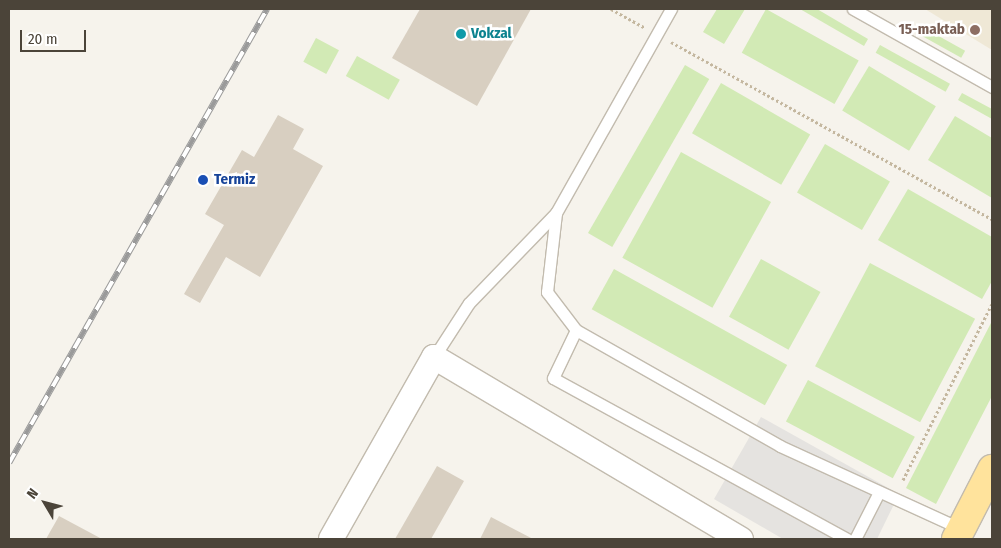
<!DOCTYPE html>
<style>
body{margin:0}
#map{position:relative;width:1001px;height:548px;overflow:hidden;background:#f6f3ec;font-family:"Fira Sans Condensed",sans-serif}
div>[style]{position:absolute}
.education>*{inset:0;background:#efe8d6}
.green>*{inset:0;background:#d2eab5;transform-origin:0 0}
.parking>*{inset:0;background:#e5e3e0}
.building>*{inset:0;background:#d8cfc1}
.path>*{height:3px;margin-top:-1.5px;transform-origin:0;background:repeating-linear-gradient(90deg,#c4b79f 0 2.5px,transparent 0 5px)}
.roads{filter:drop-shadow(1px 0 #c2bbae) drop-shadow(-1px 0 #c2bbae) drop-shadow(0 1px #c2bbae) drop-shadow(0 -1px #c2bbae)}
.service>*{height:11px;margin:-5.5px;padding:0 5.5px;transform-origin:5.5px;border-radius:5.5px;background:#fff}
.minor>*{height:24px;margin:-12px;padding:0 12px;transform-origin:12px;border-radius:12px;background:#fff}
.primary>*{height:28px;margin:-14px;padding:0 14px;transform-origin:14px;border-radius:14px;background:#ffe39c}
.rail>*{height:5.5px;margin-top:-2.75px;transform-origin:0;background:repeating-linear-gradient(90deg,#fff 0 11px,#9a9a9a 0 22px);box-sizing:border-box;border-block:1px solid #9a9a9a}
.dots>*{width:14px;height:14px;translate:-50% -50%;box-sizing:border-box;border:2px solid #fff;border-radius:50%}
span{translate:-50% -50%;white-space:nowrap;text-align:center;line-height:1.15;-webkit-text-stroke:5px #fff;paint-order:stroke}
.education-label{font-size:15px;color:#785e54;font-weight:700}
.right{translate:-100% -50%;text-align:right}
.culture-label{font-size:15px;color:#0d838f;font-weight:700}
.left{translate:0 -50%;text-align:left}
.transit-label{font-size:15px;color:#164399;font-weight:700}
.frame{position:absolute;inset:0;border:10px solid #4b4439;pointer-events:none}
.north{position:absolute;left:20px;top:478px;width:50px;height:50px;-webkit-text-stroke:4px #fff;paint-order:stroke;rotate:307deg;font-size:14px;font-weight:700;line-height:20px;text-align:center;color:#4b4439}
.north::after{content:'';display:block;margin:auto;width:18px;height:22px;background:#4b4439;clip-path:polygon(50% 0,100% 100%,50% 72%,0 100%)}
.scale{position:absolute;left:20px;top:30px;width:66px;height:22px;box-sizing:border-box;border:2px solid #4b4439;border-top:0;padding-left:6px;font-size:15px;line-height:18px;white-space:nowrap;color:#4b4439;-webkit-text-stroke:4px #fff;paint-order:stroke}
</style>
<div id="map">
<div class="education">
<i style="clip-path:polygon(925px 9px,992px 9px,992px 50px)"></i>
</div>
<div class="green">
<i style="clip-path:polygon(717px 9px,745px 9px,724px 44px,703px 32px)"></i>
<i style="left:766px;top:9px;width:106px;height:50px;rotate:29deg"></i>
<i style="clip-path:polygon(800px 9px,817px 9px,868px 39px,864px 46px)"></i>
<i style="left:917px;top:24px;width:55px;height:8px;rotate:29deg"></i>
<i style="left:316px;top:38px;width:26px;height:27px;rotate:28deg"></i>
<i style="left:880px;top:45px;width:80px;height:9px;rotate:29deg"></i>
<i style="left:357px;top:56px;width:49px;height:23px;rotate:29deg"></i>
<i style="left:685px;top:65px;width:28px;height:194px;rotate:30deg"></i>
<i style="left:869px;top:66px;width:78px;height:52px;rotate:31deg"></i>
<i style="left:721px;top:83px;width:103px;height:58px;rotate:30deg"></i>
<i style="clip-path:polygon(962px 93px,992px 109px,992px 119px,958px 100px)"></i>
<i style="clip-path:polygon(955px 116px,992px 138px,992px 198px,928px 160px)"></i>
<i style="left:825px;top:144px;width:75px;height:56px;rotate:30deg"></i>
<i style="left:681px;top:152px;width:103px;height:121px;rotate:29deg"></i>
<i style="clip-path:polygon(908px 189px,992px 237px,992px 281px,982px 299px,878px 240px)"></i>
<i style="left:761px;top:259px;width:68px;height:66px;rotate:29deg"></i>
<i style="left:870px;top:263px;width:119px;height:117px;rotate:28deg"></i>
<i style="left:614px;top:269px;width:198px;height:46px;rotate:29deg"></i>
<i style="clip-path:polygon(992px 321px,992px 396px,936px 504px,906px 488px)"></i>
<i style="left:808px;top:380px;width:121px;height:47px;rotate:28deg"></i>
</div>
<div class="parking">
<i style="clip-path:polygon(761px 417px,899px 494px,877px 539px,783px 539px,714px 499px)"></i>
</div>
<div class="building">
<i style="clip-path:polygon(420px 9px,531px 9px,477px 106px,392px 58px)"></i>
<i style="clip-path:polygon(278px 115px,304px 129px,293px 149px,323px 166px,260px 277px,226px 257px,200px 303px,184px 294px,224px 225px,205px 214px,242px 150px,254px 157px)"></i>
<i style="clip-path:polygon(437px 466px,464px 481px,431px 539px,395px 539px)"></i>
<i style="clip-path:polygon(59px 516px,102px 539px,46px 539px)"></i>
<i style="clip-path:polygon(491px 517px,533px 539px,480px 539px)"></i>
</div>
<div class="path">
<i style="left:611px;top:9px;width:38px;rotate:29deg"></i>
<i style="left:671px;top:42px;width:367px;rotate:28.9deg"></i>
<i style="left:903px;top:480px;width:197px;rotate:-63.2deg"></i>
</div>
<div class="roads">
<div class="service">
<i style="left:853px;top:9px;width:159px;rotate:29.3deg"></i>
<i style="left:576px;top:330px;width:48px;rotate:-127.3deg"></i>
<i style="left:547px;top:292px;width:80px;rotate:-83.5deg"></i>
<i style="left:556px;top:213px;width:234px;rotate:-60.6deg"></i>
<i style="left:434px;top:357px;width:64px;rotate:-57.1deg"></i>
<i style="left:469px;top:303px;width:125px;rotate:-46deg"></i>
<i style="left:847px;top:539px;width:335px;rotate:-151.3deg"></i>
<i style="left:553px;top:378px;width:53px;rotate:-64.4deg"></i>
<i style="left:576px;top:330px;width:235px;rotate:29.6deg"></i>
<i style="left:780px;top:446px;width:199px;rotate:24.6deg"></i>
<i style="left:855px;top:539px;width:53px;rotate:-62.9deg"></i>
</div>
<div class="minor">
<i style="left:331px;top:539px;width:209px;rotate:-60.5deg"></i>
<i style="left:434px;top:357px;width:357px;rotate:30.7deg"></i>
</div>
<div class="primary">
<i style="left:956px;top:539px;width:79px;rotate:-62.8deg"></i>
</div>
</div>
<div class="rail">
<i style="left:9px;top:463px;width:522px;rotate:-60.39deg"></i>
</div>
<div class="dots">
<i style="left:975px;top:30px;background:#8d6e63"></i>
<i style="left:461px;top:34px;background:#0f9aa8"></i>
<i style="left:203px;top:180px;background:#1a4fb4"></i>
</div>
<div class="education-label">
<span class="right" style="left:965px;top:30px">15-maktab</span>
</div>
<div class="culture-label">
<span class="left" style="left:471px;top:34px">Vokzal</span>
</div>
<div class="transit-label">
<span class="left" style="left:214px;top:180px">Termiz</span>
</div>
<div class="frame"></div>
<div class="north">N</div>
<div class="scale">20 m</div>
</div>
